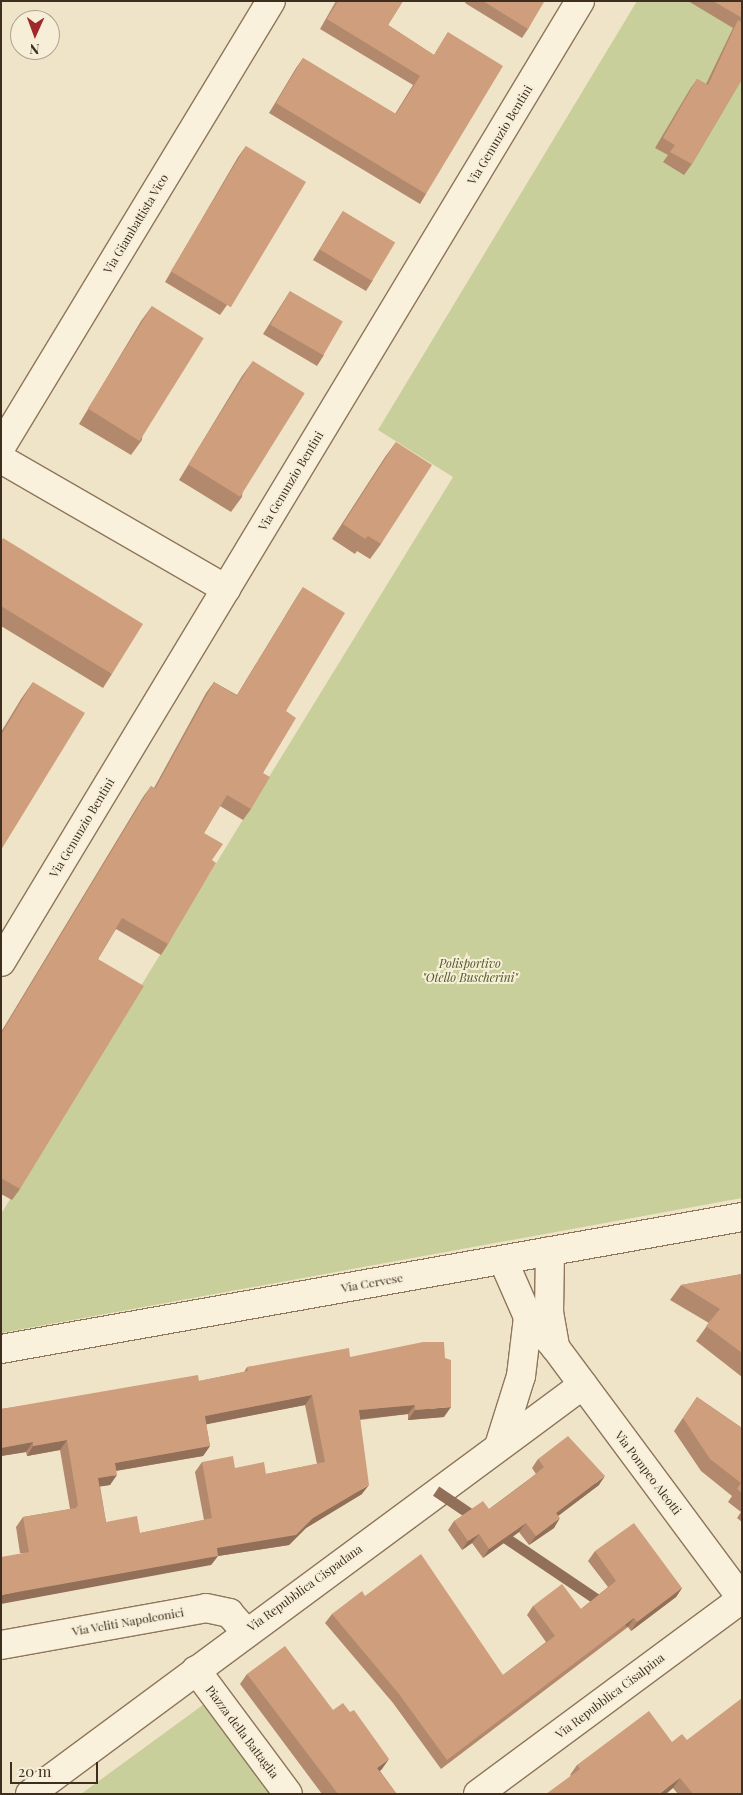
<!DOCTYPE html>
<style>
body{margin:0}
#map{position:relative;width:743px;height:1795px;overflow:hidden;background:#f0e4c8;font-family:"Playfair Display",serif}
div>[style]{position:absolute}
.green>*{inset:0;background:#c9cf9b}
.roads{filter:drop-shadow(1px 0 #8d765c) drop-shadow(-1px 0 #8d765c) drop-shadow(0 1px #8d765c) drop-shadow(0 -1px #8d765c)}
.minor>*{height:28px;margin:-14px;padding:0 14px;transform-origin:14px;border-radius:14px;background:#faf1dc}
.secondary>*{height:28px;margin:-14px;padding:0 14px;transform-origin:14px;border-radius:14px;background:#faf1dc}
.wall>*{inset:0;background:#b2896c}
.shaded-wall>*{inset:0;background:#916f58;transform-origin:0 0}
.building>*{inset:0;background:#cf9f7d;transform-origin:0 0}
span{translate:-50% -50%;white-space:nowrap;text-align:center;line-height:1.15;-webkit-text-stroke:4px #f7eed8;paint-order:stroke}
.street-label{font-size:12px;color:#3d2e20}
.park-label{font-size:12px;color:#4d5a26;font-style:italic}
.frame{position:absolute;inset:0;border:2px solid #3d2e20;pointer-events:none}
.north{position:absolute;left:10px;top:10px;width:50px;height:50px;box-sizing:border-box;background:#f7eed8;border:1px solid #ada18e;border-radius:50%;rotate:182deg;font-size:14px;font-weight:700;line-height:20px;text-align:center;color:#3d2e20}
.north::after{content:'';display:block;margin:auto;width:18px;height:22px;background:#9e2a2b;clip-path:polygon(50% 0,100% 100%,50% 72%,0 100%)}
.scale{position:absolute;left:10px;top:1762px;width:88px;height:22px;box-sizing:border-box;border:2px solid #3d2e20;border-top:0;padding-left:6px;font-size:15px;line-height:18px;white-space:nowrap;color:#3d2e20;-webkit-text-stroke:4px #f7eed8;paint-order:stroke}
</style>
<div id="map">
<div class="green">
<i style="clip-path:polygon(637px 1px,742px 1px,742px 1198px,1px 1333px,1px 1214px,453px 477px,378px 430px)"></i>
<i style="clip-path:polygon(211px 1699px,271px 1794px,81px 1794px)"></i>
</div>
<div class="roads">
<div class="minor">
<i style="left:1px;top:447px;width:521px;rotate:-58.81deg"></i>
<i style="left:1px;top:459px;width:260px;rotate:30deg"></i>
<i style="left:1px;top:962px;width:1122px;rotate:-58.93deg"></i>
<i style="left:550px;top:1251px;width:61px;rotate:90.9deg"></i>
<i style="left:549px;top:1312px;width:36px;rotate:80deg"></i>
<i style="left:503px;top:1260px;width:62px;rotate:66.3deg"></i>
<i style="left:528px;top:1317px;width:40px;rotate:48deg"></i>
<i style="left:555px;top:1347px;width:314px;rotate:53.4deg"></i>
<i style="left:499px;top:1446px;width:73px;rotate:-72.6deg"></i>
<i style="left:521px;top:1376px;width:59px;rotate:-83.2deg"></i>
<i style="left:1px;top:1645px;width:208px;rotate:-10.2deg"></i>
<i style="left:206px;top:1608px;width:24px;rotate:12deg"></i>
<i style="left:229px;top:1613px;width:25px;rotate:48deg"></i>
<i style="left:196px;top:1670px;width:154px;rotate:53.4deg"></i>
<i style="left:30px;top:1794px;width:688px;rotate:-36.49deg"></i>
<i style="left:478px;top:1794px;width:328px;rotate:-36.5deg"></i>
</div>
<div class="secondary">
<i style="left:1px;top:1349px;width:753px;rotate:-10.1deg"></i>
</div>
</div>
<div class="wall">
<i style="clip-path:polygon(336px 1px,403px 1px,388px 25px,434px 55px,448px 32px,426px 194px,420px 204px,269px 113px,296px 68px,303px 58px,395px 114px,413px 85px,320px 29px)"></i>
<i style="clip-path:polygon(466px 1px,543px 1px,528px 29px,522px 38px,465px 3px)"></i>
<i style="clip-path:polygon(688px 1px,742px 1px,742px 79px,692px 164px,684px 175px,663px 162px,668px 155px,655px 148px,690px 89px,697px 79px,706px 84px,733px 28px)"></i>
<i style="clip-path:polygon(246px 146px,227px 305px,220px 315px,165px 282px,238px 157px)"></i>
<i style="clip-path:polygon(343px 211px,373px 280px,366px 291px,313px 260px,336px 222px)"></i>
<i style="clip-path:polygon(290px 291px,324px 355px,317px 366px,263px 334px)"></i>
<i style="clip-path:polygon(152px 306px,142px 440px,131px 455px,79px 424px,141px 321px)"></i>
<i style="clip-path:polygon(253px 361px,242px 497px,231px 512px,179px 480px,242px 376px)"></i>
<i style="clip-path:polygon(396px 442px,381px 544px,370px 559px,357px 551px,355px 554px,332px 539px,385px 457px)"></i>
<i style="clip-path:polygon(1px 541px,112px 674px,103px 688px,1px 626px)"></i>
<i style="clip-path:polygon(303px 587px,286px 711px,263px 773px,251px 809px,243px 820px,220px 806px,204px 833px,212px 860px,168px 944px,161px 955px,116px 929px,98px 959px,20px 1189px,12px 1200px,1px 1194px,1px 1032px,143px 797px,151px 786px,154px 788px,206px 693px,214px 682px,237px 695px,296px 598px)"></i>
<i style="clip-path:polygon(33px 682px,1px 850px,1px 732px,21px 699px)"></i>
<i style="clip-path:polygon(742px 1274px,742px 1377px,696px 1341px,709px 1323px,670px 1300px,681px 1285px)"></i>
<i style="clip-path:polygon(evenodd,350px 1357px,444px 1417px,408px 1420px,408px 1414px,360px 1420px,362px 1494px,306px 1528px,289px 1545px,218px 1556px,211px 1565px,20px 1553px,16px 1527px,23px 1517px,70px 1509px,60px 1450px,27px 1456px,26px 1452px,1px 1456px,1px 1409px,199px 1381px,244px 1372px,247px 1367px,350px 1357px,305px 1405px,317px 1464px,266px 1474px,202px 1462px,195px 1472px,204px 1520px,140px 1533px,106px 1522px,100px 1486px,110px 1485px,116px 1471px,203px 1456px,210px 1446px,206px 1424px,305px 1405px)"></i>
<i style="clip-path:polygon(697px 1397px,742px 1428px,742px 1522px,737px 1518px,741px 1512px,728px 1502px,732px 1496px,701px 1471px,674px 1431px)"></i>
<i style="clip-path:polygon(538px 1459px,599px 1485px,558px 1516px,554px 1528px,529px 1545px,519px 1532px,483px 1558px,472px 1543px,462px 1550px,448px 1530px,454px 1521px,489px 1509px,536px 1474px,532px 1468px)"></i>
<i style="clip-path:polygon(595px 1551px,682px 1588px,676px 1597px,631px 1631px,628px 1627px,441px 1769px,393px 1703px,325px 1623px,332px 1614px,365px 1596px,503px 1675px,546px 1642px,527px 1615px,533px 1606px,581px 1609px,608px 1587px,588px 1561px)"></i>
<i style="clip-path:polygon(247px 1674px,333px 1710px,382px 1769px,380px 1771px,396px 1793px,395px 1794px,322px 1794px,240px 1684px)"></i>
<i style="clip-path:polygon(687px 1740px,742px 1794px,678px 1794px,673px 1788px,571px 1776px,570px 1775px,577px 1765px,672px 1742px)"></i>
</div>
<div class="shaded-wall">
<i style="clip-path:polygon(312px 1395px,305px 1405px,198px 1426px,205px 1416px)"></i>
<i style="clip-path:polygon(415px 1405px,408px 1414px,352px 1420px,359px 1410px)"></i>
<i style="clip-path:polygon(451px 1407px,444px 1417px,408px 1420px,415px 1410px)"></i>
<i style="clip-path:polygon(67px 1440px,60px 1450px,27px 1456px,33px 1446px)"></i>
<i style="clip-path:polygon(33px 1442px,26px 1452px,1px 1456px,1px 1448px)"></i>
<i style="clip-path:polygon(210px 1446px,203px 1456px,108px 1472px,115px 1463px)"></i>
<i style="clip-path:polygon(117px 1475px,110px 1485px,91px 1488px,98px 1478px)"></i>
<i style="clip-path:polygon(605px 1476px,599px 1485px,550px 1522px,556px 1513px)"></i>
<i style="clip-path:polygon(369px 1485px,362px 1494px,306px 1528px,289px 1545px,218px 1556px,211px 1565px,1px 1604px,1px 1595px,217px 1548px,313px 1518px)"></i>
<i style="clip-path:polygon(560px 1518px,554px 1528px,529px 1545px,536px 1536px)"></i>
<i style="clip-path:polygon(526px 1523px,519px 1532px,483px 1558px,489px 1549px)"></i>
<i style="clip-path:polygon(479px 1534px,472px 1543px,462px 1550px,468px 1541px)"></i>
<i style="clip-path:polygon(682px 1588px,676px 1597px,631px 1631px,637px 1622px)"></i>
<i style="left:634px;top:1618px;width:11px;height:235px;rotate:124deg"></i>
<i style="clip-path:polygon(389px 1759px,382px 1769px,370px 1779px,377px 1768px)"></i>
<i style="clip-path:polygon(680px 1778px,673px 1788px,666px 1794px,659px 1794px)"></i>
</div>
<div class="building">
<i style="clip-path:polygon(338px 1px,403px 1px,388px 25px,434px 55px,448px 32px,503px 66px,426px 194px,276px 103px,303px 58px,396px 114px,420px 76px,327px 19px)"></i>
<i style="clip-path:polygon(483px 1px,543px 1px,544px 2px,528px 29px)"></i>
<i style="clip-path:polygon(713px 1px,742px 1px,742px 18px)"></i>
<i style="clip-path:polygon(738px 20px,742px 22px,742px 79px,692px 164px,670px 152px,675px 145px,663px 138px,697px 79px,708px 85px)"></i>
<i style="left:246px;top:146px;width:70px;height:146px;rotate:31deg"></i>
<i style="left:343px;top:211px;width:61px;height:45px;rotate:31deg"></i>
<i style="left:290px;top:291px;width:61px;height:39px;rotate:30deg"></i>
<i style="left:152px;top:306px;width:61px;height:121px;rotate:32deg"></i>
<i style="left:253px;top:361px;width:61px;height:122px;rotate:32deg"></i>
<i style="clip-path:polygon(396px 442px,432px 465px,381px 544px,368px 536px,365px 539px,343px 524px)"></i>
<i style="clip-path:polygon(3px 538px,143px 624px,112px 674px,1px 606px,1px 542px)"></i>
<i style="clip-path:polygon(303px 587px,345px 613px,286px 711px,296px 718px,263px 773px,270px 777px,251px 809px,227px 795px,204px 833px,223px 844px,212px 860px,216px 863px,168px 944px,122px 918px,98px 959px,144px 986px,20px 1189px,1px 1178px,1px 1034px,151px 786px,155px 789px,214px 682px,237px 696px)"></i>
<i style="clip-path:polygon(33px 682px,85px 713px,1px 850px,1px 735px)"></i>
<i style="clip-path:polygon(742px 1274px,742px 1353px,706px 1326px,720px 1309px,681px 1285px)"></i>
<i style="clip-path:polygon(evenodd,423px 1342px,444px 1342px,445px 1358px,451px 1360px,451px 1407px,415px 1410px,415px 1405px,359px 1410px,369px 1485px,313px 1518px,296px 1535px,217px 1548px,218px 1556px,1px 1595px,1px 1557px,29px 1552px,23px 1517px,76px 1508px,78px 1505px,67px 1440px,33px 1446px,33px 1442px,1px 1448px,1px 1409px,198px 1375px,199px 1381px,248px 1371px,247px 1367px,349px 1348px,350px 1357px,423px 1342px,312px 1395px,325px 1462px,266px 1474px,264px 1462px,235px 1468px,233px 1456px,202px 1462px,212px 1518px,140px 1533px,137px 1516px,106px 1522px,98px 1478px,117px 1475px,115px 1463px,210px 1446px,205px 1416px,312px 1395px)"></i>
<i style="clip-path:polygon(697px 1397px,742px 1428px,742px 1493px,737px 1489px,741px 1483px,710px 1459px,683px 1418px)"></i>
<i style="clip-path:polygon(568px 1436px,605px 1476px,556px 1513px,560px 1518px,536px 1536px,526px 1523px,489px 1549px,479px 1534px,468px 1541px,454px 1521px,483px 1501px,489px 1509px,521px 1486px,544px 1467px,538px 1459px)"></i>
<i style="clip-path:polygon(634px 1523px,682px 1588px,637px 1622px,634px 1618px,447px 1760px,399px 1694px,332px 1614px,362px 1591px,365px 1596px,421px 1554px,503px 1675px,555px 1636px,533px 1606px,562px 1584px,581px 1609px,616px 1581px,595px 1551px)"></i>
<i style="clip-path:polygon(285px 1646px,333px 1710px,343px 1703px,350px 1712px,354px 1710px,389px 1759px,377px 1768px,396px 1793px,394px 1794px,338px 1794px,247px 1674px)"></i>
<i style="clip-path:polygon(742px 1698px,742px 1794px,693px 1794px,680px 1778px,659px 1794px,546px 1794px,580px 1769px,577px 1765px,649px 1711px,672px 1742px,682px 1734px,687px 1740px)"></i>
</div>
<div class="street-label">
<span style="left:500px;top:135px;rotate:-59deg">Via Genunzio Bentini</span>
<span style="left:136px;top:224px;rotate:-59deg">Via Giambattista Vico</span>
<span style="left:291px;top:481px;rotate:-59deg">Via Genunzio Bentini</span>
<span style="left:82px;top:828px;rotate:-59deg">Via Genunzio Bentini</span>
<span style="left:372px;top:1283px;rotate:-10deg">Via Cervese</span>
<span style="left:648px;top:1473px;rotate:53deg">Via Pompeo Aleotti</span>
<span style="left:305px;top:1588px;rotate:-36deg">Via Repubblica Cispadana</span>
<span style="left:128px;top:1622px;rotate:-10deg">Via Veliti Napoleonici</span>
<span style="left:610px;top:1696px;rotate:-37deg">Via Repubblica Cisalpina</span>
<span style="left:242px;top:1732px;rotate:53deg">Piazza della Battaglia</span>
</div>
<div class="park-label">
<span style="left:470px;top:971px">Polisportivo<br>"Otello Buscherini"</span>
</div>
<div class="frame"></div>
<div class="north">N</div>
<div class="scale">20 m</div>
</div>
